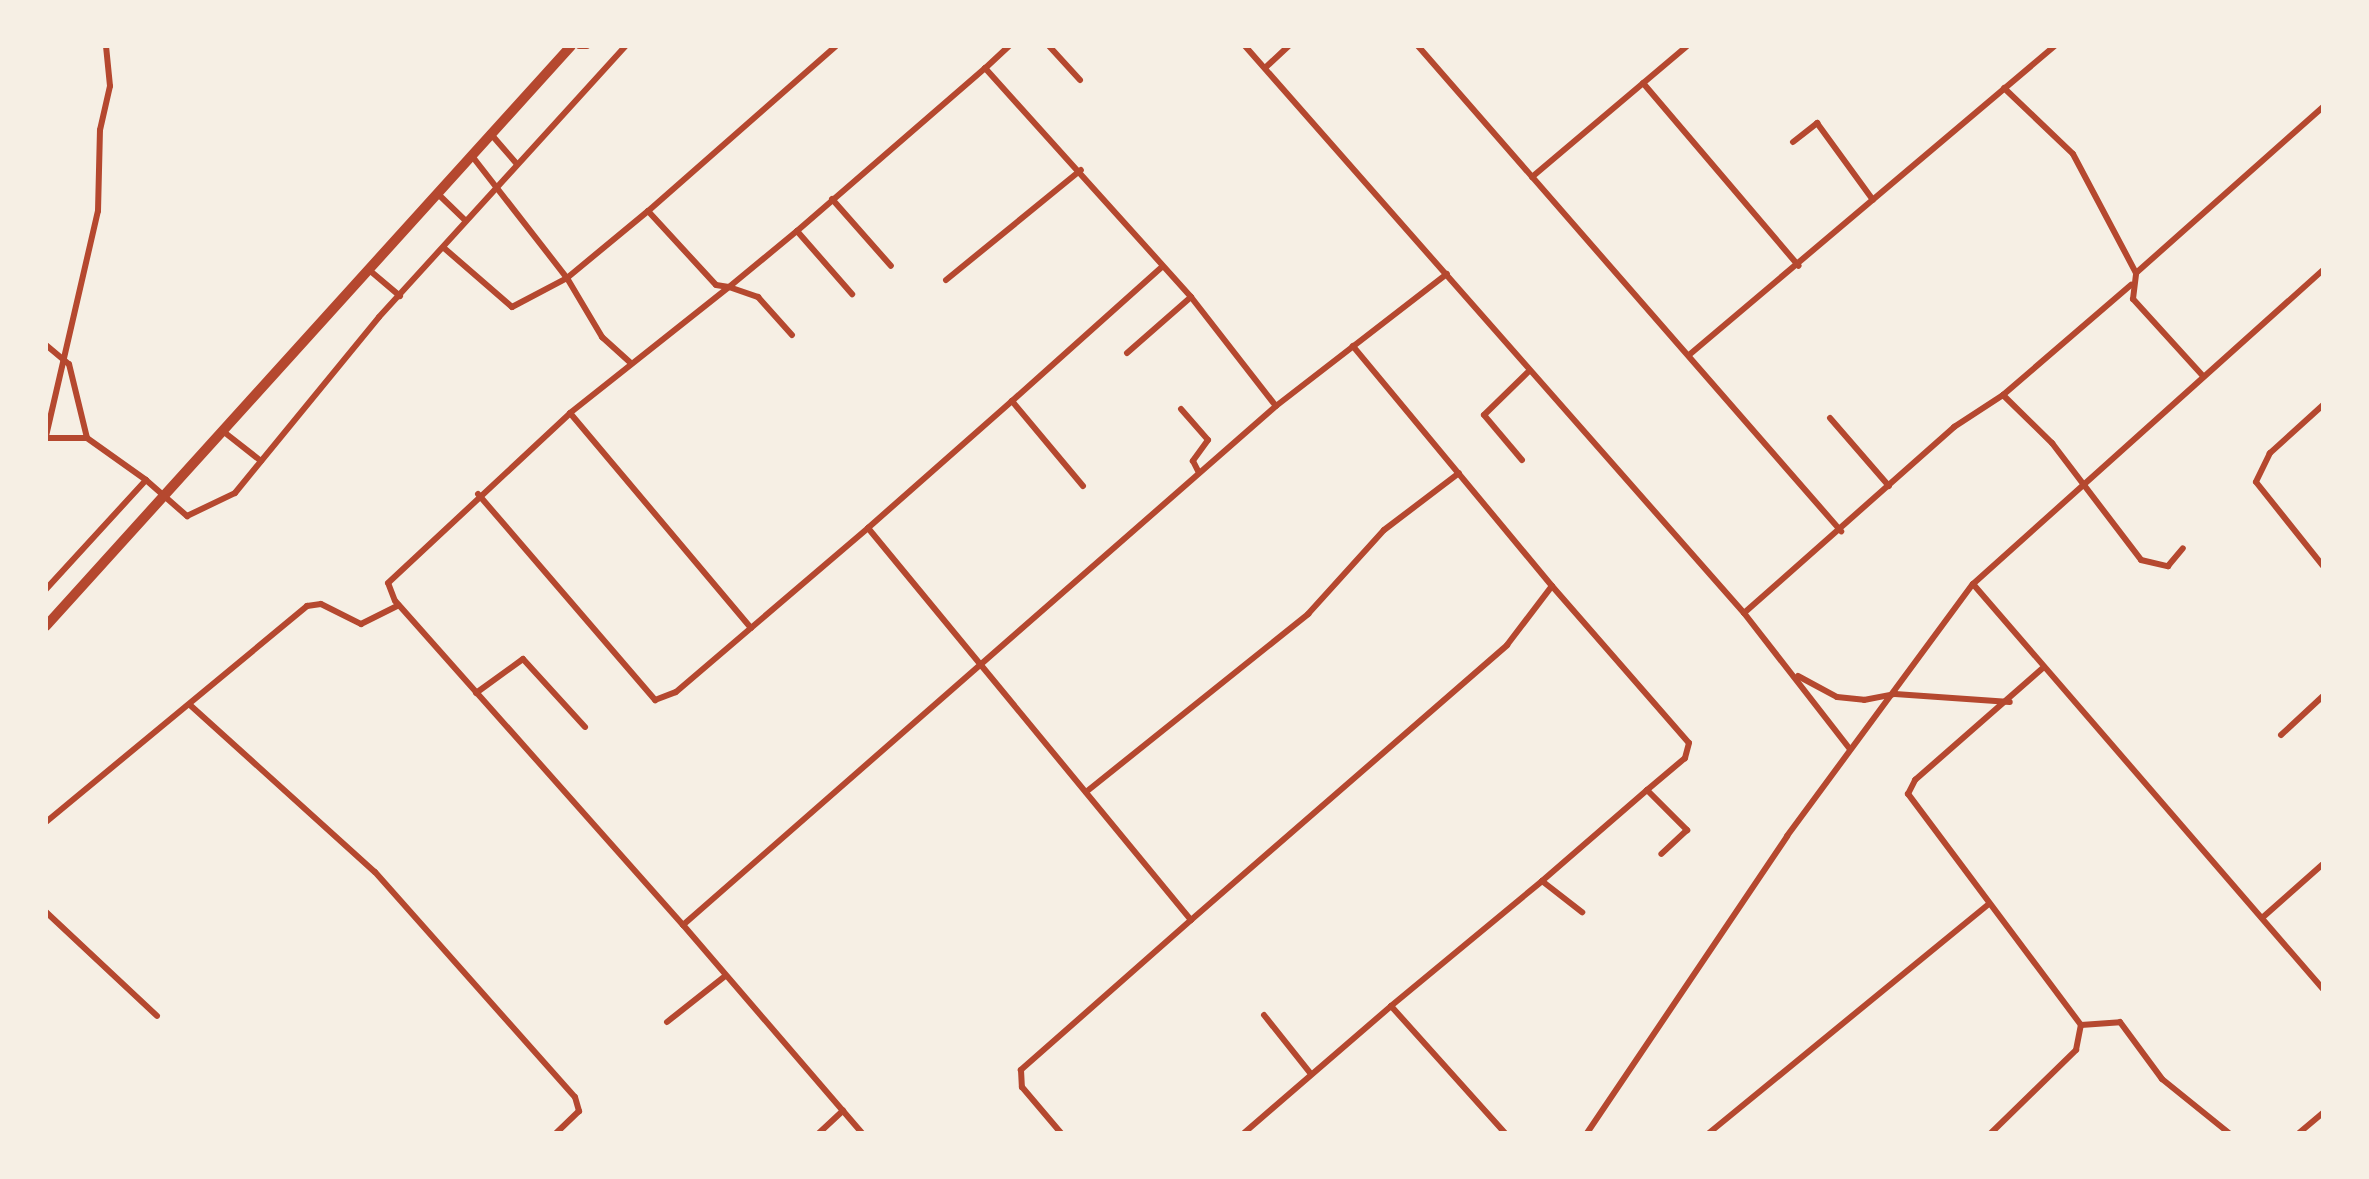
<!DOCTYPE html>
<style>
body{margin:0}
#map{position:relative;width:2369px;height:1179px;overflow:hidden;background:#f6efe4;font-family:"Alegreya Sans",sans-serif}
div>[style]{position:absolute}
.minor>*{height:6px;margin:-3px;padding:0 3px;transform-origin:3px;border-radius:3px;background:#b5482f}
.trunk>*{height:10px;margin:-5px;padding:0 5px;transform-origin:5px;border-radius:5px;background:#b5482f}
span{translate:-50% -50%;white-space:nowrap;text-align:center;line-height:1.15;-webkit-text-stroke:6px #f6efe4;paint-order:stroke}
.frame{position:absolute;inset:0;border:48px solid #f6efe4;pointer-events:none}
</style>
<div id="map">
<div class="minor">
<i style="left:579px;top:46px;width:8px"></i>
<i style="left:836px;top:46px;width:250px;rotate:138.7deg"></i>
<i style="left:648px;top:211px;width:100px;rotate:47.4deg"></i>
<i style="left:716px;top:285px;width:13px;rotate:9deg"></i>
<i style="left:729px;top:287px;width:88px;rotate:-39.5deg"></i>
<i style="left:797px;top:231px;width:84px;rotate:48.9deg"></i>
<i style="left:1009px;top:46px;width:33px;rotate:137deg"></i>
<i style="left:985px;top:68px;width:308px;rotate:48deg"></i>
<i style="left:1191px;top:297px;width:138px;rotate:52.1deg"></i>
<i style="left:1049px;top:46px;width:46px;rotate:47.6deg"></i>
<i style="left:1245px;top:46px;width:755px;rotate:48.65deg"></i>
<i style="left:1744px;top:613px;width:172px;rotate:52.1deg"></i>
<i style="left:1418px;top:46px;width:644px;rotate:48.91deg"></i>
<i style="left:1265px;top:68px;width:33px;rotate:-43deg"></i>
<i style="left:1643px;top:83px;width:240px;rotate:49.6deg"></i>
<i style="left:2004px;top:88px;width:95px;rotate:43.7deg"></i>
<i style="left:2073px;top:154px;width:135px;rotate:62.1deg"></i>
<i style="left:490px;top:133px;width:40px;rotate:49deg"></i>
<i style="left:1793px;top:142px;width:31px;rotate:-38deg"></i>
<i style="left:1817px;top:123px;width:95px;rotate:54deg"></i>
<i style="left:472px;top:156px;width:155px;rotate:52.1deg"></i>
<i style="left:567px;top:278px;width:105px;rotate:-39.6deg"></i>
<i style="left:1532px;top:177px;width:203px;rotate:-40.2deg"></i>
<i style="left:437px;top:193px;width:40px;rotate:44deg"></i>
<i style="left:832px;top:199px;width:89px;rotate:48.6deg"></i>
<i style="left:797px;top:231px;width:249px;rotate:-40.9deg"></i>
<i style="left:444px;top:248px;width:90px;rotate:40.9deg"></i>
<i style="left:512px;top:307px;width:62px;rotate:-27.8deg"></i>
<i style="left:567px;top:278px;width:69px;rotate:59.3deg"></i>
<i style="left:602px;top:337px;width:38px;rotate:42deg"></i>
<i style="left:368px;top:269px;width:42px;rotate:40.2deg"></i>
<i style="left:946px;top:280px;width:174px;rotate:-39.2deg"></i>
<i style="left:46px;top:345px;width:30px;rotate:40deg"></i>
<i style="left:69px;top:364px;width:76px;rotate:76.3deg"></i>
<i style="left:87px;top:438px;width:72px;rotate:35.4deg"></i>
<i style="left:146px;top:480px;width:148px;rotate:132.5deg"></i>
<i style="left:1127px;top:353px;width:85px;rotate:-41.2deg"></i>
<i style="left:1689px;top:355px;width:479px;rotate:-40.2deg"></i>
<i style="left:2203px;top:376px;width:104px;rotate:-132.3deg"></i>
<i style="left:2133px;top:299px;width:26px;rotate:-83deg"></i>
<i style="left:2136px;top:273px;width:250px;rotate:-41.6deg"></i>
<i style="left:2003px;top:395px;width:69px;rotate:44.4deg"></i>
<i style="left:2052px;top:443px;width:147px;rotate:52.7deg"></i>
<i style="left:2141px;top:560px;width:28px;rotate:13deg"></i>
<i style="left:2168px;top:566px;width:23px;rotate:-50deg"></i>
<i style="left:1012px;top:401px;width:192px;rotate:138.6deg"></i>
<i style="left:868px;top:528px;width:508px;rotate:50.51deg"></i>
<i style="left:1191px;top:920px;width:227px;rotate:138.6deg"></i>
<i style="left:1021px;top:1070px;width:17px;rotate:87deg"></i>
<i style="left:1022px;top:1087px;width:60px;rotate:49.7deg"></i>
<i style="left:2323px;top:405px;width:72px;rotate:137.8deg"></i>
<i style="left:2270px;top:453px;width:32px;rotate:116deg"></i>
<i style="left:2256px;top:482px;width:107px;rotate:51.4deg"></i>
<i style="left:1181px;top:409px;width:41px;rotate:48.9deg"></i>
<i style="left:1208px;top:440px;width:26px;rotate:126deg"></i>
<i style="left:1193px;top:461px;width:13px;rotate:63deg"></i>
<i style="left:570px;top:413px;width:281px;rotate:49.9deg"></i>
<i style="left:1830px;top:418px;width:90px;rotate:49.1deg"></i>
<i style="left:224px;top:432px;width:47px;rotate:38.1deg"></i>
<i style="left:46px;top:436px;width:231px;rotate:-77deg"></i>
<i style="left:98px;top:211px;width:81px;rotate:-88.6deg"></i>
<i style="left:100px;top:130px;width:45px;rotate:-77.2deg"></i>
<i style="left:110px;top:86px;width:40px;rotate:-95.7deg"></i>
<i style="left:46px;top:438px;width:41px"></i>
<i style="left:1522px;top:460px;width:59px;rotate:-130.2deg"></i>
<i style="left:1484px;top:415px;width:62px;rotate:-44.3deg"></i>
<i style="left:146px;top:480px;width:55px;rotate:41.3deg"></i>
<i style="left:187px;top:516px;width:53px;rotate:-25.6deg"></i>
<i style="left:235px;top:493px;width:227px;rotate:-50.7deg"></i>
<i style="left:379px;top:317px;width:367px;rotate:-47.7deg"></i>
<i style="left:1083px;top:486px;width:111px;rotate:-129.9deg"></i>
<i style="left:1012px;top:401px;width:201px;rotate:-41.8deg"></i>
<i style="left:478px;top:494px;width:272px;rotate:49.3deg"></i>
<i style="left:655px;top:700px;width:22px;rotate:-21deg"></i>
<i style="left:676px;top:692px;width:253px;rotate:-40.5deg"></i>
<i style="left:1973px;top:584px;width:535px;rotate:49.17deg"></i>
<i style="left:1552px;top:586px;width:208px;rotate:48.9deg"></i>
<i style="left:1689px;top:743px;width:16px;rotate:105deg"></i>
<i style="left:1685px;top:758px;width:50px;rotate:139.9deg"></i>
<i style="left:1744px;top:613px;width:281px;rotate:-41.5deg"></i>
<i style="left:1954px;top:427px;width:59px;rotate:-33.1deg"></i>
<i style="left:2003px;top:395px;width:169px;rotate:-40.7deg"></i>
<i style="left:1798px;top:676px;width:44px;rotate:28.3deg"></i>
<i style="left:1837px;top:697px;width:27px;rotate:6deg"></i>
<i style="left:1864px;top:700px;width:32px;rotate:-11deg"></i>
<i style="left:1895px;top:694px;width:115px;rotate:4deg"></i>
<i style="left:476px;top:693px;width:58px;rotate:-35.9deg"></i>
<i style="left:523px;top:659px;width:92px;rotate:47.6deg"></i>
<i style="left:190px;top:705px;width:249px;rotate:42.1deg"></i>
<i style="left:375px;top:872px;width:301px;rotate:48.4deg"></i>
<i style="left:575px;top:1097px;width:15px;rotate:74deg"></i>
<i style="left:579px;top:1111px;width:32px;rotate:136deg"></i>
<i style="left:2281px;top:735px;width:57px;rotate:-42.9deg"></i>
<i style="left:1086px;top:792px;width:285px;rotate:-38.7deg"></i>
<i style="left:1308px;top:614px;width:113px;rotate:-47.9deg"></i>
<i style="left:1384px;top:530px;width:94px;rotate:-37.2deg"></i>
<i style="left:46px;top:822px;width:339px;rotate:-39.6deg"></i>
<i style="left:307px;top:606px;width:14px;rotate:-8deg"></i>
<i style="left:321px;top:604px;width:45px;rotate:26.6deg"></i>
<i style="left:361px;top:624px;width:42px;rotate:-26.6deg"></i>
<i style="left:1542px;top:881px;width:139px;rotate:-40.9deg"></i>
<i style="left:1647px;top:790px;width:57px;rotate:45deg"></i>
<i style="left:1687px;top:830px;width:35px;rotate:137deg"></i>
<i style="left:46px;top:912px;width:152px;rotate:43.1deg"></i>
<i style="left:2262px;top:918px;width:81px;rotate:-41.5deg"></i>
<i style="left:1191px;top:920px;width:419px;rotate:-41deg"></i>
<i style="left:1507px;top:645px;width:74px;rotate:-52.7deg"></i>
<i style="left:1552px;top:586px;width:312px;rotate:-129.7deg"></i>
<i style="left:683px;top:925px;width:433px;rotate:-131.6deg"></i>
<i style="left:395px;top:601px;width:19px;rotate:-111deg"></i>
<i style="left:388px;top:583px;width:249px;rotate:-43deg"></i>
<i style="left:570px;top:413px;width:203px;rotate:-38.4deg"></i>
<i style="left:729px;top:287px;width:31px;rotate:19deg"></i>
<i style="left:758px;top:297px;width:51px;rotate:48.2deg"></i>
<i style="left:1391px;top:1006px;width:196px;rotate:-39.6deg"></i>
<i style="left:1542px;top:881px;width:51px;rotate:37.8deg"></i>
<i style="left:1264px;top:1015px;width:75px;rotate:51.5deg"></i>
<i style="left:667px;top:1022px;width:74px;rotate:-38.4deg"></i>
<i style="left:2081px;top:1025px;width:39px;rotate:-4deg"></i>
<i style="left:2120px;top:1022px;width:71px;rotate:53.6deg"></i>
<i style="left:2162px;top:1079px;width:86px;rotate:38.9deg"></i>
<i style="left:819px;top:1133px;width:33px;rotate:-43deg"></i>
<i style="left:862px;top:1133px;width:274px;rotate:-130.7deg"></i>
<i style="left:683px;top:925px;width:788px;rotate:-41.19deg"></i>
<i style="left:1276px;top:406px;width:216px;rotate:-37.7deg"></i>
<i style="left:1244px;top:1133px;width:194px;rotate:-40.8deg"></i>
<i style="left:1391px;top:1006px;width:171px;rotate:48.1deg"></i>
<i style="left:1587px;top:1133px;width:358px;rotate:-56deg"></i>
<i style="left:1787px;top:836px;width:313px;rotate:-53.6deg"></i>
<i style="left:1973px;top:584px;width:470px;rotate:-41.9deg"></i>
<i style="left:1709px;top:1133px;width:362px;rotate:-39.3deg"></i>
<i style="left:1991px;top:1133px;width:119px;rotate:-44.3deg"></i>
<i style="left:2076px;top:1050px;width:25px;rotate:-79deg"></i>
<i style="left:2081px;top:1025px;width:289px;rotate:-126.8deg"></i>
<i style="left:1908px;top:794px;width:16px;rotate:-63deg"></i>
<i style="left:1915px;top:780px;width:171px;rotate:-41.2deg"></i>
<i style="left:2299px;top:1133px;width:31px;rotate:-40deg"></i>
</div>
<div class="trunk">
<i style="left:46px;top:626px;width:782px;rotate:-47.85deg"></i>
</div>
<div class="frame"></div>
</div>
